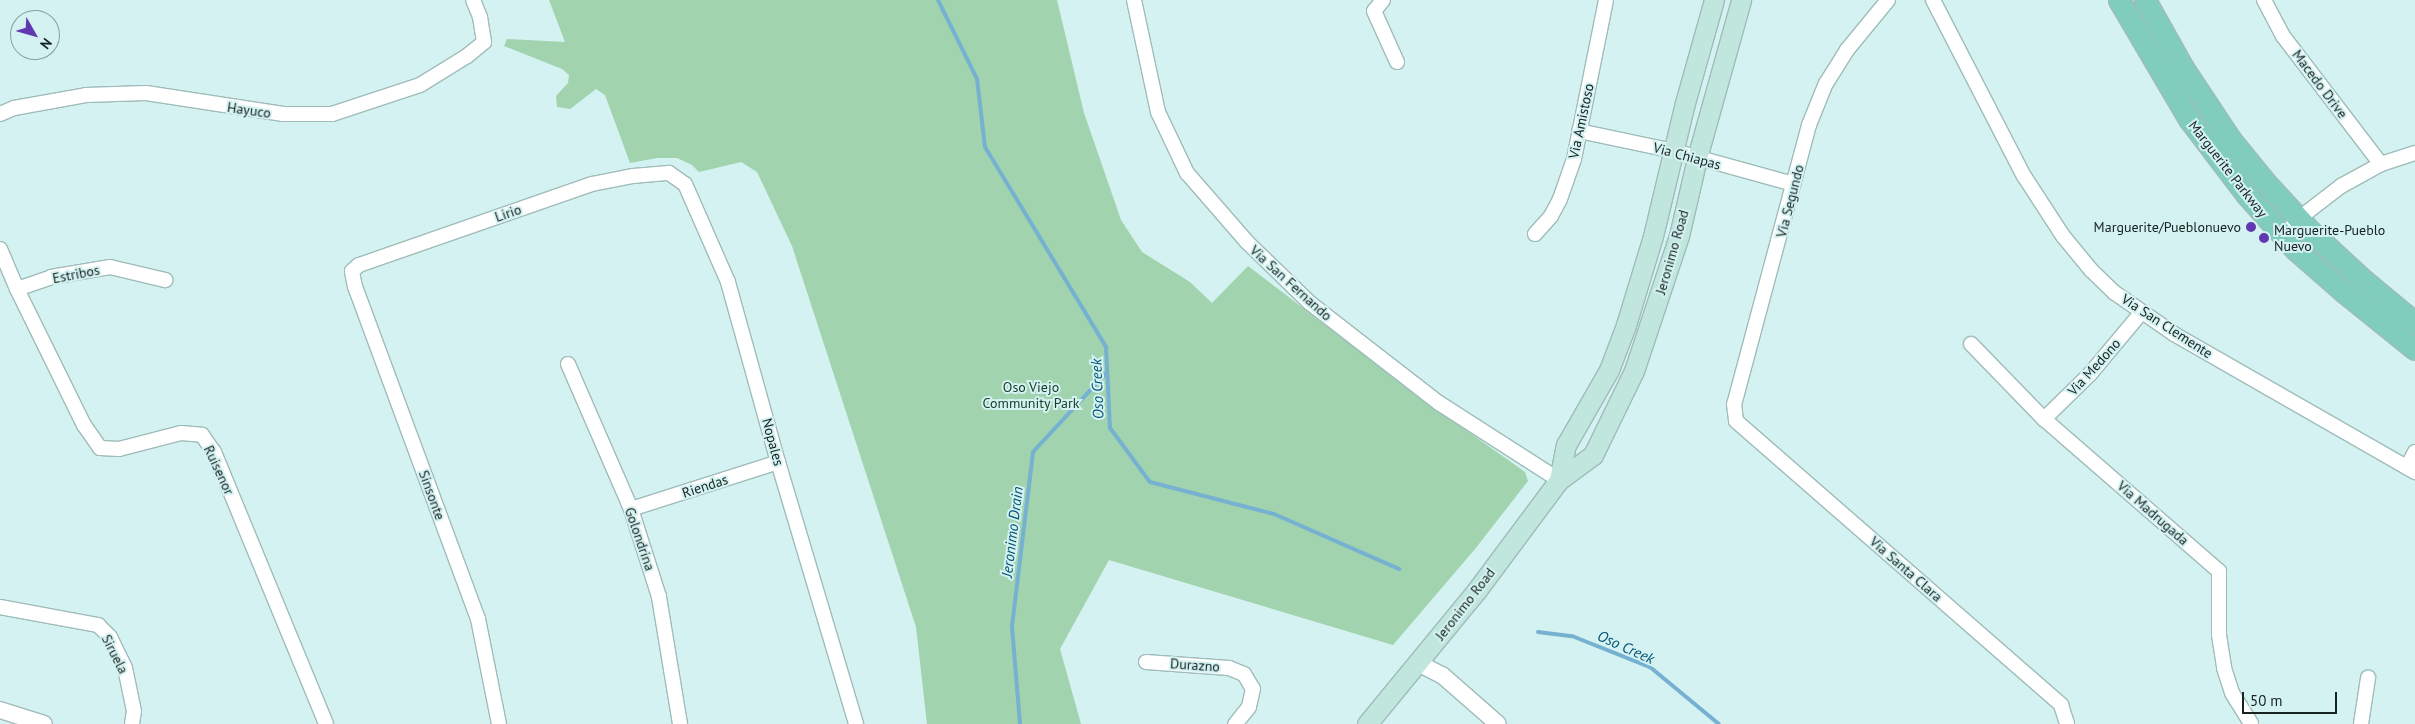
<!DOCTYPE html>
<style>
body{margin:0}
#map{position:relative;width:2415px;height:724px;overflow:hidden;background:#d4f2f1;font-family:"PT Sans",sans-serif}
div>[style]{position:absolute}
.green>*{inset:0;background:#a0d3ae}
.stream>*{height:4px;margin:-2px;padding:0 2px;transform-origin:2px;border-radius:2px;background:#76b1d2}
.roads{filter:drop-shadow(1px 0 #9fbcba) drop-shadow(-1px 0 #9fbcba) drop-shadow(0 1px #9fbcba) drop-shadow(0 -1px #9fbcba)}
.minor>*{height:14px;margin:-7px;padding:0 7px;transform-origin:7px;border-radius:7px;background:#fff}
.tertiary>*{height:16px;margin:-8px;padding:0 8px;transform-origin:8px;border-radius:8px;background:#fff}
.secondary>*{height:19px;margin:-9.5px;padding:0 9.5px;transform-origin:9.5px;border-radius:9.5px;background:#c0e6dd}
.primary>*{height:21px;margin:-10.5px;padding:0 10.5px;transform-origin:10.5px;border-radius:10.5px;background:#81cdbb}
.dots>*{width:14px;height:14px;translate:-50% -50%;box-sizing:border-box;border:2px solid #d4f2f1;border-radius:50%}
span{translate:-50% -50%;white-space:nowrap;text-align:center;line-height:1.15;-webkit-text-stroke:4px #d4f2f1;paint-order:stroke}
.street-label{font-size:14px;color:#172222}
.poi-label{font-size:14px;color:#172222}
.right{translate:-100% -50%;text-align:right}
.left{translate:0 -50%;text-align:left}
.park-label{font-size:14px;color:#143d23}
.water-label{font-size:15px;color:#035475;font-style:italic}
.north{position:absolute;left:10px;top:10px;width:50px;height:50px;box-sizing:border-box;background:#d4f2f1;border:1px solid #889f9e;border-radius:50%;rotate:128deg;font-size:14px;font-weight:700;line-height:20px;text-align:center;color:#172222}
.north::after{content:'';display:block;margin:auto;width:18px;height:22px;background:#6238b0;clip-path:polygon(50% 0,100% 100%,50% 72%,0 100%)}
.scale{position:absolute;left:2242px;top:692px;width:95px;height:22px;box-sizing:border-box;border:2px solid #172222;border-top:0;padding-left:6px;font-size:15px;line-height:18px;white-space:nowrap;color:#172222;-webkit-text-stroke:4px #d4f2f1;paint-order:stroke}
</style>
<div id="map">
<div class="green">
<i style="clip-path:polygon(549px 0,1057px 0,1084px 113px,1121px 220px,1142px 252px,1190px 282px,1212px 303px,1248px 266px,1422px 399px,1525px 472px,1528px 481px,1475px 549px,1393px 645px,1109px 560px,1060px 649px,1081px 724px,927px 724px,916px 627px,792px 246px,757px 172px,741px 162px,699px 172px,692px 165px,677px 158px,657px 158px,630px 163px,605px 95px,596px 89px,570px 109px,557px 107px,556px 96px,568px 83px,569px 75px,562px 69px,504px 46px,507px 39px,565px 42px)"></i>
</div>
<div class="stream">
<i style="left:938px;top:0;width:88px;rotate:63.7deg"></i>
<i style="left:977px;top:79px;width:68px;rotate:83.3deg"></i>
<i style="left:985px;top:147px;width:234px;rotate:58.8deg"></i>
<i style="left:1106px;top:347px;width:81px;rotate:87.2deg"></i>
<i style="left:1110px;top:428px;width:67px;rotate:53.5deg"></i>
<i style="left:1150px;top:482px;width:128px;rotate:14.5deg"></i>
<i style="left:1274px;top:514px;width:137px;rotate:23.7deg"></i>
<i style="left:1538px;top:632px;width:34px;rotate:7deg"></i>
<i style="left:1572px;top:636px;width:84px;rotate:21.7deg"></i>
<i style="left:1650px;top:667px;width:89px;rotate:39.6deg"></i>
<i style="left:1020px;top:724px;width:98px;rotate:-94.7deg"></i>
<i style="left:1012px;top:626px;width:175px;rotate:-83.1deg"></i>
<i style="left:1033px;top:452px;width:109px;rotate:-47.2deg"></i>
</div>
<div class="roads">
<div class="minor">
<i style="left:1134px;top:0;width:115px;rotate:77.9deg"></i>
<i style="left:1158px;top:112px;width:68px;rotate:64.6deg"></i>
<i style="left:1187px;top:173px;width:91px;rotate:49deg"></i>
<i style="left:1247px;top:242px;width:88px;rotate:44.1deg"></i>
<i style="left:1310px;top:303px;width:163px;rotate:37.8deg"></i>
<i style="left:1439px;top:403px;width:143px;rotate:32.7deg"></i>
<i style="left:1383px;top:0;width:14px;rotate:129deg"></i>
<i style="left:1374px;top:11px;width:56px;rotate:65.7deg"></i>
<i style="left:1888px;top:0;width:65px;rotate:129.4deg"></i>
<i style="left:1847px;top:50px;width:39px;rotate:122deg"></i>
<i style="left:1826px;top:83px;width:45px;rotate:112deg"></i>
<i style="left:1809px;top:125px;width:289px;rotate:105deg"></i>
<i style="left:1734px;top:404px;width:17px;rotate:83deg"></i>
<i style="left:1736px;top:421px;width:432px;rotate:41.1deg"></i>
<i style="left:2061px;top:705px;width:20px;rotate:72deg"></i>
<i style="left:1933px;top:0;width:198px;rotate:62.7deg"></i>
<i style="left:2024px;top:176px;width:72px;rotate:57deg"></i>
<i style="left:2063px;top:236px;width:44px;rotate:50.5deg"></i>
<i style="left:2091px;top:270px;width:33px;rotate:44deg"></i>
<i style="left:2115px;top:293px;width:72px;rotate:34.8deg"></i>
<i style="left:2174px;top:334px;width:278px;rotate:29.8deg"></i>
<i style="left:2264px;top:0;width:41px;rotate:62.2deg"></i>
<i style="left:2283px;top:36px;width:161px;rotate:52.6deg"></i>
<i style="left:0;top:114px;width:15px;rotate:-23deg"></i>
<i style="left:14px;top:108px;width:73px;rotate:-10.2deg"></i>
<i style="left:86px;top:95px;width:60px;rotate:-1.9deg"></i>
<i style="left:146px;top:93px;width:139px;rotate:8.7deg"></i>
<i style="left:283px;top:114px;width:49px"></i>
<i style="left:332px;top:114px;width:93px;rotate:-18.2deg"></i>
<i style="left:420px;top:85px;width:55px;rotate:-31.7deg"></i>
<i style="left:467px;top:56px;width:22px;rotate:-39deg"></i>
<i style="left:484px;top:42px;width:25px;rotate:-99deg"></i>
<i style="left:480px;top:17px;width:18px;rotate:-112deg"></i>
<i style="left:1579px;top:131px;width:97px;rotate:11.9deg"></i>
<i style="left:1674px;top:151px;width:124px;rotate:15.4deg"></i>
<i style="left:2293px;top:223px;width:61px;rotate:-37.6deg"></i>
<i style="left:2341px;top:186px;width:46px;rotate:-28.8deg"></i>
<i style="left:2381px;top:164px;width:36px;rotate:-18deg"></i>
<i style="left:1535px;top:234px;width:24px;rotate:-48deg"></i>
<i style="left:1551px;top:216px;width:19px;rotate:-62deg"></i>
<i style="left:1560px;top:199px;width:42px;rotate:-70.7deg"></i>
<i style="left:1574px;top:159px;width:162px;rotate:-78.6deg"></i>
<i style="left:0;top:249px;width:43px;rotate:67deg"></i>
<i style="left:17px;top:289px;width:152px;rotate:63.8deg"></i>
<i style="left:84px;top:425px;width:28px;rotate:55deg"></i>
<i style="left:100px;top:448px;width:19px;rotate:3deg"></i>
<i style="left:119px;top:449px;width:64px;rotate:-14.5deg"></i>
<i style="left:181px;top:433px;width:21px;rotate:5deg"></i>
<i style="left:202px;top:435px;width:21px;rotate:55deg"></i>
<i style="left:214px;top:452px;width:294px;rotate:67.6deg"></i>
<i style="left:17px;top:289px;width:36px;rotate:-19deg"></i>
<i style="left:51px;top:277px;width:60px;rotate:-9.6deg"></i>
<i style="left:110px;top:267px;width:57px;rotate:13.3deg"></i>
<i style="left:1971px;top:344px;width:105px;rotate:45.8deg"></i>
<i style="left:2044px;top:419px;width:232px;rotate:41deg"></i>
<i style="left:2219px;top:571px;width:64px;rotate:90deg"></i>
<i style="left:2219px;top:635px;width:33px;rotate:81deg"></i>
<i style="left:2224px;top:668px;width:26px;rotate:72deg"></i>
<i style="left:2232px;top:693px;width:36px;rotate:58deg"></i>
<i style="left:568px;top:364px;width:158px;rotate:66.5deg"></i>
<i style="left:631px;top:509px;width:92px;rotate:72.3deg"></i>
<i style="left:659px;top:597px;width:129px;rotate:80.6deg"></i>
<i style="left:2044px;top:419px;width:64px;rotate:-44.4deg"></i>
<i style="left:2090px;top:374px;width:80px;rotate:-50.1deg"></i>
<i style="left:2407px;top:467px;width:17px;rotate:-62deg"></i>
<i style="left:631px;top:509px;width:154px;rotate:-17.7deg"></i>
<i style="left:0;top:607px;width:100px;rotate:10.4deg"></i>
<i style="left:98px;top:625px;width:17px;rotate:45deg"></i>
<i style="left:110px;top:637px;width:34px;rotate:64deg"></i>
<i style="left:125px;top:668px;width:44px;rotate:78.2deg"></i>
<i style="left:134px;top:711px;width:13px;rotate:99deg"></i>
<i style="left:1146px;top:662px;width:83px;rotate:4.1deg"></i>
<i style="left:1229px;top:668px;width:16px;rotate:22deg"></i>
<i style="left:1244px;top:674px;width:17px;rotate:59deg"></i>
<i style="left:1253px;top:689px;width:18px;rotate:103deg"></i>
<i style="left:1249px;top:707px;width:22px;rotate:129deg"></i>
<i style="left:499px;top:724px;width:107px;rotate:-101.3deg"></i>
<i style="left:478px;top:619px;width:354px;rotate:-110.3deg"></i>
<i style="left:355px;top:287px;width:16px;rotate:-101deg"></i>
<i style="left:352px;top:271px;width:9px;rotate:-41deg"></i>
<i style="left:359px;top:265px;width:247px;rotate:-19.2deg"></i>
<i style="left:592px;top:184px;width:42px;rotate:-11deg"></i>
<i style="left:633px;top:176px;width:36px;rotate:-5deg"></i>
<i style="left:669px;top:173px;width:19px;rotate:35deg"></i>
<i style="left:685px;top:184px;width:107px;rotate:66.3deg"></i>
<i style="left:728px;top:282px;width:187px;rotate:74.5deg"></i>
<i style="left:778px;top:462px;width:273px;rotate:73.4deg"></i>
<i style="left:2361px;top:724px;width:47px;rotate:-81.3deg"></i>
</div>
<div class="tertiary">
<i style="left:1418px;top:663px;width:27px;rotate:27deg"></i>
<i style="left:1442px;top:675px;width:74px;rotate:41.2deg"></i>
<i style="left:0;top:710px;width:46px;rotate:17.7deg"></i>
</div>
<div class="secondary">
<i style="left:1559px;top:480px;width:36px;rotate:-79deg"></i>
<i style="left:1566px;top:445px;width:86px;rotate:-60.2deg"></i>
<i style="left:1609px;top:370px;width:48px;rotate:-69.3deg"></i>
<i style="left:1626px;top:325px;width:93px;rotate:-73.1deg"></i>
<i style="left:1653px;top:236px;width:137px;rotate:-76.5deg"></i>
<i style="left:1685px;top:103px;width:107px;rotate:-74.3deg"></i>
<i style="left:1367px;top:724px;width:173px;rotate:-50.6deg"></i>
<i style="left:1477px;top:590px;width:137px;rotate:-53.3deg"></i>
<i style="left:1559px;top:480px;width:42px;rotate:-36.3deg"></i>
<i style="left:1593px;top:455px;width:93px;rotate:-64deg"></i>
<i style="left:1634px;top:371px;width:142px;rotate:-71.6deg"></i>
<i style="left:1679px;top:236px;width:80px;rotate:-77deg"></i>
<i style="left:1697px;top:158px;width:164px;rotate:-74.4deg"></i>
</div>
<div class="primary">
<i style="left:2119px;top:0;width:138px;rotate:59.5deg"></i>
<i style="left:2189px;top:119px;width:96px;rotate:52.7deg"></i>
<i style="left:2247px;top:195px;width:72px;rotate:48.4deg"></i>
<i style="left:2295px;top:249px;width:64px;rotate:41.2deg"></i>
<i style="left:2343px;top:291px;width:92px;rotate:38.9deg"></i>
<i style="left:2145px;top:0;width:78px;rotate:60.8deg"></i>
<i style="left:2183px;top:68px;width:85px;rotate:56.5deg"></i>
<i style="left:2230px;top:139px;width:55px;rotate:50.9deg"></i>
<i style="left:2265px;top:182px;width:67px;rotate:47.4deg"></i>
<i style="left:2310px;top:231px;width:71px;rotate:42.7deg"></i>
<i style="left:2362px;top:279px;width:69px;rotate:39.7deg"></i>
</div>
</div>
<div class="dots">
<i style="left:2251px;top:227px;background:#6238b0"></i>
<i style="left:2264px;top:238px;background:#6238b0"></i>
</div>
<div class="street-label">
<span style="left:2320px;top:84px;rotate:53deg">Macedo Drive</span>
<span style="left:249px;top:110px;rotate:8deg">Hayuco</span>
<span style="left:1581px;top:121px;rotate:-78deg">Via Amistoso</span>
<span style="left:1687px;top:156px;rotate:15deg">Via Chiapas</span>
<span style="left:2228px;top:169px;rotate:52deg">Marguerite Parkway</span>
<span style="left:1790px;top:201px;rotate:-76deg">Via Segundo</span>
<span style="left:508px;top:213px;rotate:-19deg">Lirio</span>
<span style="left:1672px;top:252px;rotate:-74deg">Jeronimo Road</span>
<span style="left:76px;top:274px;rotate:-11deg">Estribos</span>
<span style="left:1291px;top:283px;rotate:42deg">Via San Fernando</span>
<span style="left:2167px;top:326px;rotate:33deg">Via San Clemente</span>
<span style="left:2094px;top:367px;rotate:-48deg">Via Medono</span>
<span style="left:773px;top:442px;rotate:75deg">Nopales</span>
<span style="left:219px;top:470px;rotate:65deg">Ruisenor</span>
<span style="left:705px;top:486px;rotate:-18deg">Riendas</span>
<span style="left:432px;top:495px;rotate:70deg">Sinsonte</span>
<span style="left:2153px;top:513px;rotate:41deg">Via Madrugada</span>
<span style="left:640px;top:539px;rotate:71deg">Golondrina</span>
<span style="left:1906px;top:569px;rotate:41deg">Via Santa Clara</span>
<span style="left:1465px;top:604px;rotate:-52deg">Jeronimo Road</span>
<span style="left:115px;top:654px;rotate:63deg">Siruela</span>
<span style="left:1195px;top:665px;rotate:4deg">Durazno</span>
</div>
<div class="poi-label">
<span class="right" style="left:2241px;top:227px">Marguerite/Pueblonuevo</span>
<span class="left" style="left:2274px;top:238px">Marguerite-Pueblo<br>Nuevo</span>
</div>
<div class="park-label">
<span style="left:1031px;top:395px">Oso Viejo<br>Community Park</span>
</div>
<div class="water-label">
<span style="left:1097px;top:389px;rotate:-92deg">Oso Creek</span>
<span style="left:1012px;top:532px;rotate:-83deg">Jeronimo Drain</span>
<span style="left:1626px;top:647px;rotate:24deg">Oso Creek</span>
</div>
<div class="north">N</div>
<div class="scale">50 m</div>
</div>
